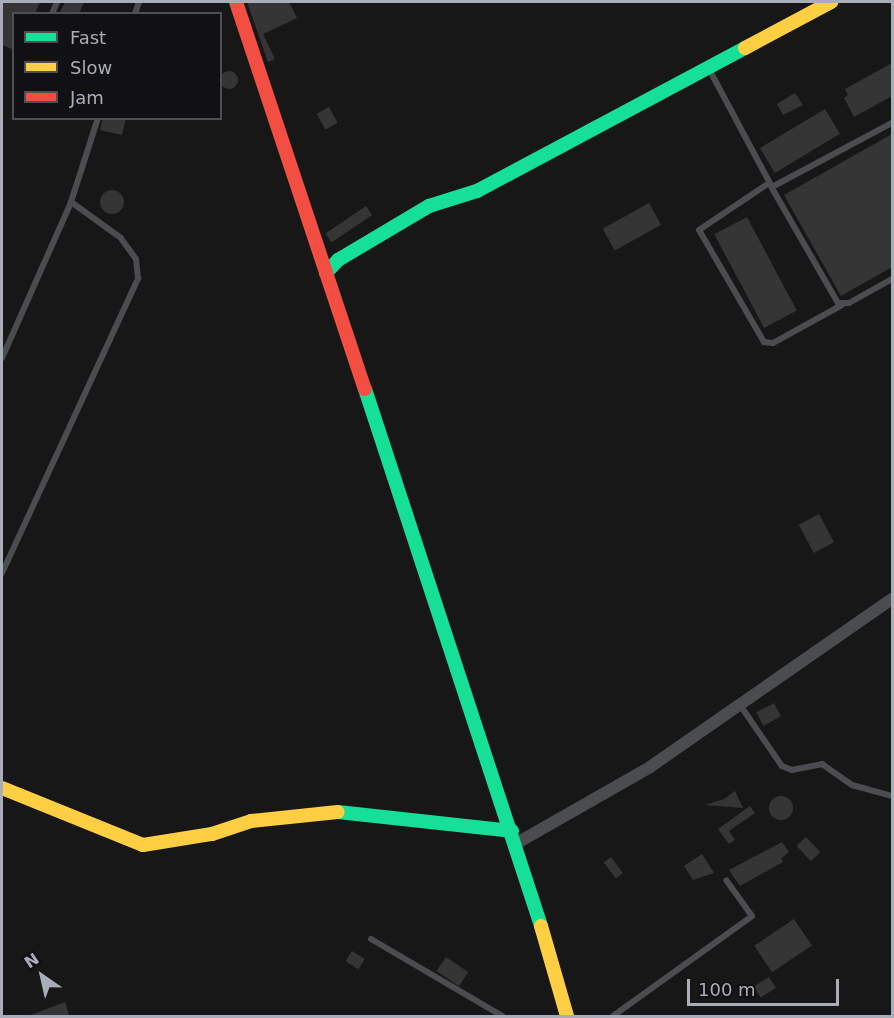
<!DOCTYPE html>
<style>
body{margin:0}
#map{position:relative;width:894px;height:1018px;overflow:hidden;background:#171717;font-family:"DejaVu Sans",sans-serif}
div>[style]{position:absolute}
.building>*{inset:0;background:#353536;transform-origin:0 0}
.round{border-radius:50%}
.lane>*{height:6px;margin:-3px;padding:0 3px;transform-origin:3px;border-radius:3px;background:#4b4c50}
.street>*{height:12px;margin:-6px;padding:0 6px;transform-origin:6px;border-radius:6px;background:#4b4c50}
.fast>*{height:14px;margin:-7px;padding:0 7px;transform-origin:7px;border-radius:7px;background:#16e098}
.slow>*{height:14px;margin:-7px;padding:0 7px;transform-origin:7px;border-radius:7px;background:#ffcf43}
.jam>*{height:14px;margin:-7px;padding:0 7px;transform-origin:7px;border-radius:7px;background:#f24e42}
span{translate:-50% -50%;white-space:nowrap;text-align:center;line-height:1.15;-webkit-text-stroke:4.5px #111113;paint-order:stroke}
.frame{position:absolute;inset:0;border:3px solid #a8adb8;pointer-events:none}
.legend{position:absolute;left:12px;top:12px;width:210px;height:108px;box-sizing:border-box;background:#111113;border:2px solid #4d4f55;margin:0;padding:8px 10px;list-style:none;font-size:18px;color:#a8adb8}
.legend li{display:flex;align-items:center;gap:12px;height:30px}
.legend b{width:30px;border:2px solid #4d4f55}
.north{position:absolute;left:12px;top:946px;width:60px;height:60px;-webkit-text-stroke:4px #111113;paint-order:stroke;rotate:326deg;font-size:16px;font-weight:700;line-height:24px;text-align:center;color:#a8adb8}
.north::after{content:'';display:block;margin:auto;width:21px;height:27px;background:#a8adb8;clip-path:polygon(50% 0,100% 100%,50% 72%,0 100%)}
.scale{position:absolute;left:687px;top:979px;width:152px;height:27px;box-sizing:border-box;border:3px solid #a8adb8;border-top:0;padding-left:8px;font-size:18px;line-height:21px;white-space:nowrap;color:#a8adb8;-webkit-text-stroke:4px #111113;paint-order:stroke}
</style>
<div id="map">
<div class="building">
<i style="clip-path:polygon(2px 2px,40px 2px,35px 14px,14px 14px,14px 50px,2px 45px)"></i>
<i style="clip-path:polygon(65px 2px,84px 2px,79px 14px,59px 14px)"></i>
<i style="clip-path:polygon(247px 2px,289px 2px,297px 18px,263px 34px,275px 59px,268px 62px)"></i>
<i style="clip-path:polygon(892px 63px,892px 96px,854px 117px,844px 98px,848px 95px,845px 89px)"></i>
<i class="round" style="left:220px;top:71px;width:18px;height:18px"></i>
<i style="clip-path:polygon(795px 93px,803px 105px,783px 115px,777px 104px)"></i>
<i style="left:329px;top:107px;width:18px;height:14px;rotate:61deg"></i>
<i style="left:825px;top:109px;width:29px;height:76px;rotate:59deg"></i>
<i style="clip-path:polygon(103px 118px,126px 118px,122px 135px,100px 130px)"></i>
<i style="clip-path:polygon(892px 134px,892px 267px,841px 296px,784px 195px)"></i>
<i class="round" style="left:100px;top:190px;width:24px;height:24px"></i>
<i style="left:649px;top:203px;width:25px;height:53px;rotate:61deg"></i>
<i style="left:366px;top:206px;width:11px;height:49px;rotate:56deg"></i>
<i style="left:747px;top:217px;width:106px;height:37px;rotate:62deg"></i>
<i style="left:819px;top:514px;width:32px;height:23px;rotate:62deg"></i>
<i style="left:774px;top:703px;width:15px;height:20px;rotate:62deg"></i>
<i style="clip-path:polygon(735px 791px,743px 808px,705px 805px,724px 799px)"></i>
<i class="round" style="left:769px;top:796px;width:24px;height:24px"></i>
<i style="clip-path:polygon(750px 806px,755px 813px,729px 831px,735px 840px,729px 844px,718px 829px)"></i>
<i style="left:806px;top:837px;width:21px;height:13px;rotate:47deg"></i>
<i style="clip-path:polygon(782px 842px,789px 852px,781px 858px,783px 862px,740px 886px,729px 870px)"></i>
<i style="clip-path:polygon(702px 854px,714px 873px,693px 880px,684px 866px)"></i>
<i style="left:611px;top:857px;width:20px;height:9px;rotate:53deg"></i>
<i style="left:794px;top:919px;width:32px;height:48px;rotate:56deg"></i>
<i style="left:352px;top:951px;width:15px;height:12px;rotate:32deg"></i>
<i style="left:446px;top:957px;width:27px;height:17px;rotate:34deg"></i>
<i style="left:769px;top:977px;width:13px;height:18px;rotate:58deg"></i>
<i style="clip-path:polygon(65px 1002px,69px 1015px,28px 1017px,28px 1016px)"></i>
</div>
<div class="lane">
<i style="left:52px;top:14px;width:13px;rotate:-67deg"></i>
<i style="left:135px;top:14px;width:13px;rotate:-72deg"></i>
<i style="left:709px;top:69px;width:134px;rotate:61.9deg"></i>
<i style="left:772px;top:187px;width:136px;rotate:-28.1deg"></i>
<i style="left:842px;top:305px;width:79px;rotate:151.2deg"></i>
<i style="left:773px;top:343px;width:9px;rotate:-174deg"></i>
<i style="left:764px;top:342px;width:129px;rotate:-120.1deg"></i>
<i style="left:699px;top:230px;width:84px;rotate:-33.9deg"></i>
<i style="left:769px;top:183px;width:138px;rotate:60.1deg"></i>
<i style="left:838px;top:303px;width:11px"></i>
<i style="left:849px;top:303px;width:49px;rotate:-29.2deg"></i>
<i style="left:2px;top:358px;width:171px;rotate:-66.1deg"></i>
<i style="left:71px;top:202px;width:88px;rotate:-72.2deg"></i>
<i style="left:2px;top:573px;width:325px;rotate:-65.2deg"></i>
<i style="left:138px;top:278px;width:19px;rotate:-96deg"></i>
<i style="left:136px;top:259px;width:26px;rotate:-126deg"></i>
<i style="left:121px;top:238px;width:62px;rotate:-144.2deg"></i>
<i style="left:740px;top:705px;width:74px;rotate:55.5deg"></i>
<i style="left:782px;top:766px;width:11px;rotate:22deg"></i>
<i style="left:792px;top:770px;width:31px;rotate:-11deg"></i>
<i style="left:822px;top:764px;width:37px;rotate:35deg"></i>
<i style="left:852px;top:785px;width:41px;rotate:15.4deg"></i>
<i style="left:371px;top:939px;width:152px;rotate:30.4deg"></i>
<i style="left:613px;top:1016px;width:171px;rotate:-35.7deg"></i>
<i style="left:752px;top:916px;width:44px;rotate:-125.8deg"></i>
</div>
<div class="street">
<i style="left:517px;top:843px;width:153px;rotate:-29.7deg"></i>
<i style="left:650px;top:767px;width:295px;rotate:-34.8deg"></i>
</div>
<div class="fast">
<i style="left:326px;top:273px;width:18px;rotate:-47deg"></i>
<i style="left:338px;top:260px;width:106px;rotate:-30.7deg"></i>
<i style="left:429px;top:206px;width:50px;rotate:-17.4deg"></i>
<i style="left:477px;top:191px;width:304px;rotate:-28.1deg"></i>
<i style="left:365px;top:389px;width:565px;rotate:71.85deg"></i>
<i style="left:338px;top:812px;width:175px;rotate:6.2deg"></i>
</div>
<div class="slow">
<i style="left:745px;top:48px;width:98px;rotate:-28.1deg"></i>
<i style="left:2px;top:788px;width:152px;rotate:22deg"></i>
<i style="left:143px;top:845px;width:70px;rotate:-9.1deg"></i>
<i style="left:212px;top:834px;width:41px;rotate:-18.4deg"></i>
<i style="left:251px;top:821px;width:87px;rotate:-5.9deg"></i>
<i style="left:541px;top:926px;width:94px;rotate:73.9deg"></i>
</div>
<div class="jam">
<i style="left:236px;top:2px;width:408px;rotate:71.6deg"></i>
</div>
<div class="frame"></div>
<ul class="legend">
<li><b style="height:8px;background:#16e098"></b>Fast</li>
<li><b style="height:8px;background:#ffcf43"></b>Slow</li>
<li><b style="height:8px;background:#f24e42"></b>Jam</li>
</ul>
<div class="north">N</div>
<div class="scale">100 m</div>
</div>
